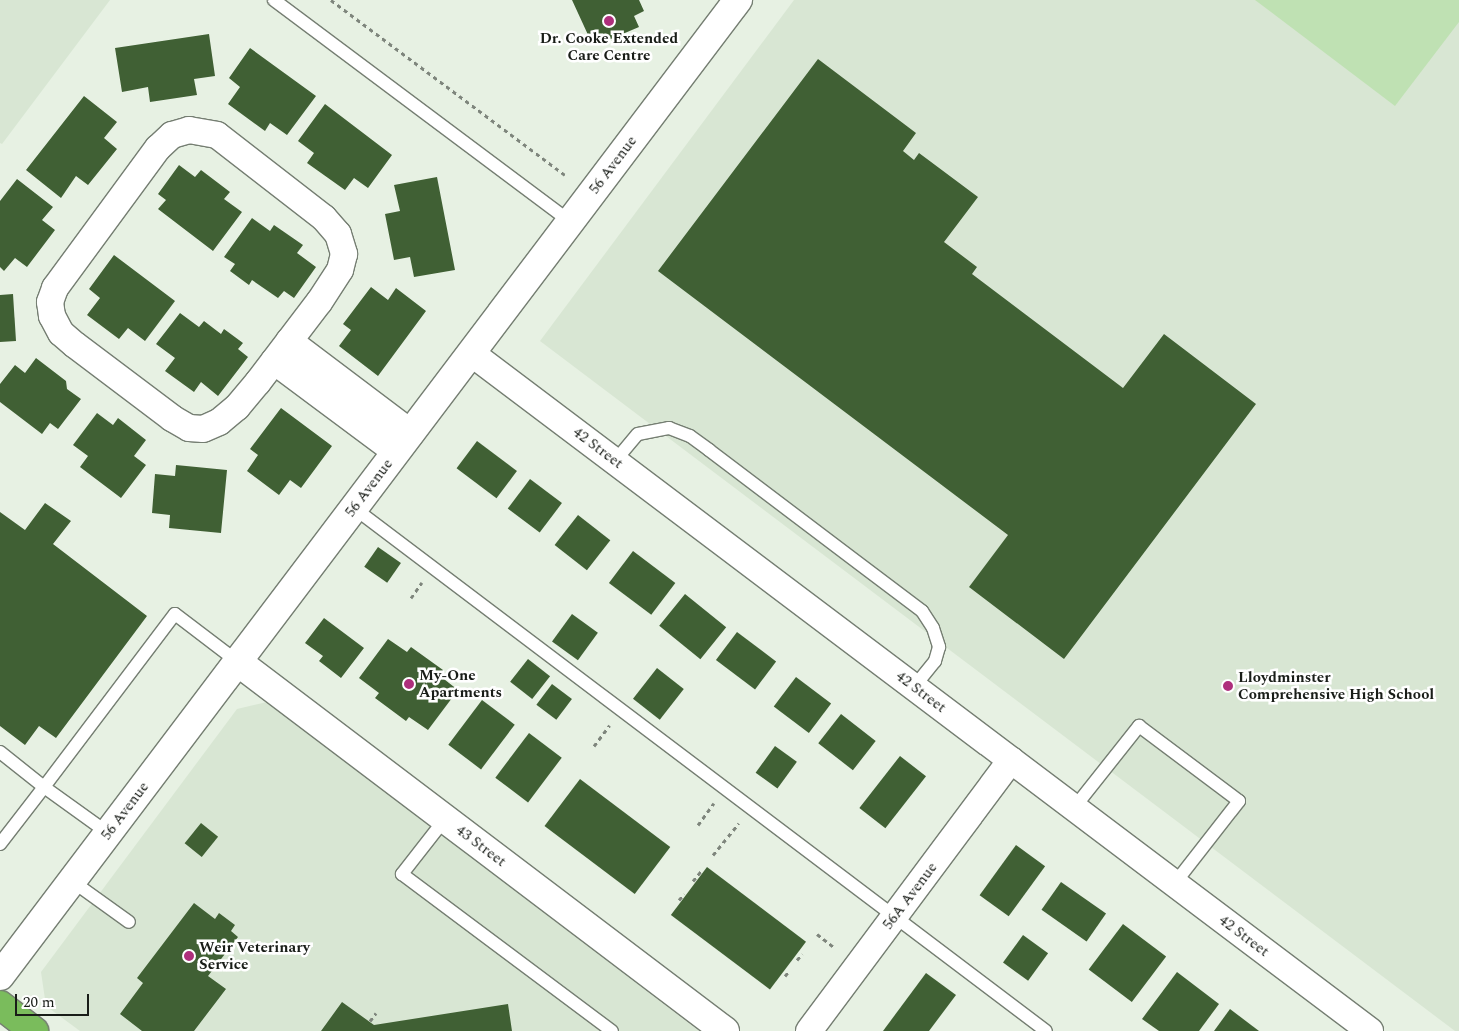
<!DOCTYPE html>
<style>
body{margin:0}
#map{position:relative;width:1459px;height:1031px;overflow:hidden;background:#e7f1e3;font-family:Spectral,serif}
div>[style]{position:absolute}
.built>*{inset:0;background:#d8e6d3}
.green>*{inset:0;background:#bfe1b3}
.building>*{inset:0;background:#406034;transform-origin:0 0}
.path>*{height:3px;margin-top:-1.5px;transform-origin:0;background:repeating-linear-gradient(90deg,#7e857c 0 4px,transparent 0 8px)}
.roads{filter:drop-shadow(1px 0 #757e72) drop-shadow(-1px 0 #757e72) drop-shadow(0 1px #757e72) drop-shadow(0 -1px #757e72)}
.service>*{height:12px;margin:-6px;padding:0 6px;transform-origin:6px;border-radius:6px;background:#fff}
.minor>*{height:26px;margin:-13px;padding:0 13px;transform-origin:13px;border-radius:13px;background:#fff}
.tertiary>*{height:28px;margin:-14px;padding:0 14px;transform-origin:14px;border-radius:14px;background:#fff}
.trunk>*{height:28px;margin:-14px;padding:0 14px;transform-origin:14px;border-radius:14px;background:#7abc5c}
.dots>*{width:14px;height:14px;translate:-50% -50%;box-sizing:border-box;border:2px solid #fff;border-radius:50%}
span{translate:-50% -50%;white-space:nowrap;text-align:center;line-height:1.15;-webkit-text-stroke:5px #fff;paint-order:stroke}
.poi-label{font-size:15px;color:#191d18;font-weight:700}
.left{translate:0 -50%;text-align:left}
.street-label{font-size:15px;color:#191d18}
.scale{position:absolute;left:15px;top:994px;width:74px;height:22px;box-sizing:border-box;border:2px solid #191d18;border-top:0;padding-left:6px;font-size:15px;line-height:18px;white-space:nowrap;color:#191d18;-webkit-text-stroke:4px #fff;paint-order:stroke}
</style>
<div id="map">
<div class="built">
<i style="clip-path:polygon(0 0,110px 0,2px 144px,0 143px)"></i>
<i style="clip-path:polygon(794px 0,1459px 0,1459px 1031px,1455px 1031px,540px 341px)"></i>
<i style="clip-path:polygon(267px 702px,699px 1031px,80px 1031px,46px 1006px,41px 972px,237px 709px)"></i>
</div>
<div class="green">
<i style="clip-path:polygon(1255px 0,1459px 0,1459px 22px,1395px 106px)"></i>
</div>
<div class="building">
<i style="clip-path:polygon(572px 0,639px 0,644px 11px,634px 16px,639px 27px,599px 44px,595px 34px,589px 37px)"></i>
<i style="clip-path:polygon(209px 34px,215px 76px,194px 79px,197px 95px,150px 102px,148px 87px,122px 92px,115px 48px)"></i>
<i style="clip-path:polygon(250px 48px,316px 96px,287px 135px,270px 123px,265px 131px,228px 104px,240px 87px,229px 78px)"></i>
<i style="clip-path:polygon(818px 59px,916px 133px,903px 151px,914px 160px,919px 153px,978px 197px,944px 242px,977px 267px,972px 274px,1123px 388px,1164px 334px,1256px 404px,1064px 659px,969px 587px,1008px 535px,658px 271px)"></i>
<i style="clip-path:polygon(84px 96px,117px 122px,104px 138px,117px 149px,88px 185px,76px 176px,61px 198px,26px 170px)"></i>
<i style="clip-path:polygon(325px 104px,392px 155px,368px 188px,354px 178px,345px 190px,307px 163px,314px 153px,298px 141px)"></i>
<i style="clip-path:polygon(179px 165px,195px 177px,201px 170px,230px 192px,224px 199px,242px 212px,213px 251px,158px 209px,166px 200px,158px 194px)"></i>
<i style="clip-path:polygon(437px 177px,455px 270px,414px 277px,410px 257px,394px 260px,385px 214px,400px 211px,394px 185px)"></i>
<i style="clip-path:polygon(17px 179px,53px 207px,42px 220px,55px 230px,27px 267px,15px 258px,4px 271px,0 267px,0 201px)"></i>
<i style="clip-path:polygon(252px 218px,270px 231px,274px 225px,303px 245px,297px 253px,316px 267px,294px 298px,284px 291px,278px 298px,252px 280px,249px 285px,230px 271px,235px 264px,224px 257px)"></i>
<i style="clip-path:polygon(114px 255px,175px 301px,145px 341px,128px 328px,119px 339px,87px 315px,100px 298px,89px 289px)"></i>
<i style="clip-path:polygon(371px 287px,388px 300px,396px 288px,426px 311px,378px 376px,339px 346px,351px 330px,343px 324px)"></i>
<i style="clip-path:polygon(13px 294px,16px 341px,0 342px,0 295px)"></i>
<i style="clip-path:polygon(180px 313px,199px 327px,204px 321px,221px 334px,224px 329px,243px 343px,238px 349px,248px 357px,218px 396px,201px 382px,194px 392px,165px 371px,175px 358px,156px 344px)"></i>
<i style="clip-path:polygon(36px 358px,66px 381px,67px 389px,81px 399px,58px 429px,50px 423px,42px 434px,0 402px,0 384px,15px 365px,25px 373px)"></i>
<i style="clip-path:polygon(281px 408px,332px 446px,301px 488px,290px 480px,279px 495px,247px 471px,258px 455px,250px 449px)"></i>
<i style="clip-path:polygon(97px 413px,113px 425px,118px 418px,146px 440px,134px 456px,146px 465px,121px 498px,80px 467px,88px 456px,73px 445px)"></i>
<i style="left:477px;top:441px;width:50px;height:34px;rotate:37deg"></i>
<i style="clip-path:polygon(176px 465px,227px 470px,221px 533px,169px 528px,170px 515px,152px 513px,155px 474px,175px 476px)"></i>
<i style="left:530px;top:479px;width:40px;height:37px;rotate:37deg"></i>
<i style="clip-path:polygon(45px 503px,71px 521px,53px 544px,147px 616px,56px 738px,39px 726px,25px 745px,0 726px,0 512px,25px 530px)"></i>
<i style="left:578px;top:515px;width:41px;height:38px;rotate:38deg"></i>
<i style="left:378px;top:547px;width:28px;height:24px;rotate:35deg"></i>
<i style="left:633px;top:551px;width:53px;height:40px;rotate:37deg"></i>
<i style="left:685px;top:594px;width:53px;height:41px;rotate:39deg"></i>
<i style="left:572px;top:614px;width:32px;height:34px;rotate:36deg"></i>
<i style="clip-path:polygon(324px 618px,364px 648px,341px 678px,319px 661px,323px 656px,305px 643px)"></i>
<i style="left:737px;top:632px;width:49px;height:35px;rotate:37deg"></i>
<i style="clip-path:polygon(388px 639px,407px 652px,411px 647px,443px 670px,440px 676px,458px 690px,428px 730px,409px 717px,406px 721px,375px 698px,379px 693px,359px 678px)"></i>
<i style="left:528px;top:659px;width:28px;height:29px;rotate:38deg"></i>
<i style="left:657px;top:668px;width:34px;height:39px;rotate:38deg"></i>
<i style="left:796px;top:677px;width:44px;height:37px;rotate:37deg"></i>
<i style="left:552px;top:684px;width:25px;height:26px;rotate:37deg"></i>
<i style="left:482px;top:700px;width:41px;height:56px;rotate:37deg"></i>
<i style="left:841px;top:714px;width:44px;height:37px;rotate:38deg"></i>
<i style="left:529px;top:733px;width:41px;height:56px;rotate:37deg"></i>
<i style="left:775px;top:746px;width:27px;height:33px;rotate:36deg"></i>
<i style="left:900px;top:756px;width:33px;height:66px;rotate:38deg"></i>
<i style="left:580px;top:779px;width:113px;height:59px;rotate:37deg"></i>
<i style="left:201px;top:823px;width:22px;height:26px;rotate:39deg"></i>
<i style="left:1016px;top:845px;width:36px;height:62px;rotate:36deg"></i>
<i style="left:707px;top:867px;width:124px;height:60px;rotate:37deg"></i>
<i style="left:1061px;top:882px;width:55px;height:34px;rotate:35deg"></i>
<i style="clip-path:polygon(194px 903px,215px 919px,219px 913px,235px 925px,231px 931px,238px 937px,208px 976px,226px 989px,194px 1031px,142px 1031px,120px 1014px,143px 983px,137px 978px)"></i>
<i style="left:1123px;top:924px;width:54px;height:57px;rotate:37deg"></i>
<i style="left:1023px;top:935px;width:31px;height:34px;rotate:36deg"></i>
<i style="clip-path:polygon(1177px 972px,1219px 1004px,1199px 1031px,1159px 1031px,1142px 1019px)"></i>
<i style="clip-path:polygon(926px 973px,956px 995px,929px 1031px,883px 1031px)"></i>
<i style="clip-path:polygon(342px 1002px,374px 1025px,508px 1004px,512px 1031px,321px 1031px)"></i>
<i style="clip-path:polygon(1230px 1009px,1259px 1031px,1214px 1031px)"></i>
</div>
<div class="path">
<i style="left:331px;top:0;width:292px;rotate:36.8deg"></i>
<i style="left:411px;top:598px;width:19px;rotate:-55deg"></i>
<i style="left:594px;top:746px;width:26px;rotate:-53deg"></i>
<i style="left:698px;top:825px;width:27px;rotate:-54deg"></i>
<i style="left:713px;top:855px;width:41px;rotate:-50.9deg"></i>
<i style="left:693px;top:881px;width:14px;rotate:-51deg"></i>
<i style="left:679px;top:900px;width:8px;rotate:-50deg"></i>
<i style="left:817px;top:934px;width:23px;rotate:38deg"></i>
<i style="left:797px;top:960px;width:8px;rotate:-50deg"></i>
<i style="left:785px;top:976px;width:6px;rotate:-51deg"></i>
<i style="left:370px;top:1021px;width:10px;rotate:-53deg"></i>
</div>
<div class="roads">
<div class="service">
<i style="left:274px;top:0;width:371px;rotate:36.8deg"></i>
<i style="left:615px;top:461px;width:35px;rotate:-50deg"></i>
<i style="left:638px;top:434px;width:32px;rotate:-11deg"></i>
<i style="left:669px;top:428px;width:22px;rotate:21deg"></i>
<i style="left:690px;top:436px;width:24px;rotate:36deg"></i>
<i style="left:709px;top:450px;width:267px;rotate:37.1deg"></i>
<i style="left:922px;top:611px;width:20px;rotate:57deg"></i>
<i style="left:933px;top:628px;width:20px;rotate:72deg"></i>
<i style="left:939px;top:647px;width:15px;rotate:106deg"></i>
<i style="left:935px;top:661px;width:33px;rotate:129deg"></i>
<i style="left:354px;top:508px;width:867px;rotate:37.08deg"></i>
<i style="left:0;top:752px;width:56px;rotate:38.5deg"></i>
<i style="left:44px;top:787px;width:217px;rotate:-52.9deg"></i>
<i style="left:175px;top:614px;width:79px;rotate:37.3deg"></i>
<i style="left:1074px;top:808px;width:105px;rotate:-51.6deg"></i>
<i style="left:1139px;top:726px;width:125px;rotate:36.9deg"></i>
<i style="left:1239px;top:801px;width:104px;rotate:128deg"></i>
<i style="left:445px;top:819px;width:70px;rotate:128deg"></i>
<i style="left:402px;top:874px;width:262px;rotate:36.8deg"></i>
<i style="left:0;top:844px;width:72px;rotate:-52.3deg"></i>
<i style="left:44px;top:787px;width:79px;rotate:35.7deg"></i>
<i style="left:72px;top:881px;width:70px;rotate:35.7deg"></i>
</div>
<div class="minor">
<i style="left:189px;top:130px;width:28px;rotate:10deg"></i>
<i style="left:217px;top:135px;width:135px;rotate:37.8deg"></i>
<i style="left:324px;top:218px;width:21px;rotate:49deg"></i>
<i style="left:338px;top:234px;width:21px;rotate:73deg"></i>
<i style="left:344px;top:254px;width:16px;rotate:104deg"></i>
<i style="left:340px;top:270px;width:38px;rotate:123deg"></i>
<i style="left:319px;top:302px;width:101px;rotate:127.3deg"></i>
<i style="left:258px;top:382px;width:33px;rotate:130deg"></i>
<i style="left:237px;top:407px;width:23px;rotate:140deg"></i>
<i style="left:219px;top:422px;width:17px;rotate:156deg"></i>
<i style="left:203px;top:429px;width:14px;rotate:-176deg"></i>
<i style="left:189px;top:428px;width:20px;rotate:-150deg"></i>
<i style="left:172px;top:418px;width:121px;rotate:-143deg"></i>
<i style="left:75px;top:345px;width:18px;rotate:-139deg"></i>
<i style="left:61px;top:333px;width:19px;rotate:-118deg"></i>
<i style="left:52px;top:316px;width:14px;rotate:-98deg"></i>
<i style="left:50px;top:302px;width:15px;rotate:-70deg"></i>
<i style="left:55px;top:288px;width:174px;rotate:-53.7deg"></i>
<i style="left:158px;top:148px;width:19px;rotate:-43deg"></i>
<i style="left:172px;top:135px;width:18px;rotate:-16deg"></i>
<i style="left:289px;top:341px;width:153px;rotate:37deg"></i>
<i style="left:471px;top:353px;width:1126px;rotate:37.02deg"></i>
<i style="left:274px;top:361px;width:152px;rotate:36.7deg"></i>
<i style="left:809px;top:1031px;width:338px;rotate:-53.3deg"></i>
</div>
<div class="tertiary">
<i style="left:238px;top:662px;width:611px;rotate:37.15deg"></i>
<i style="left:0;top:976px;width:1224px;rotate:-52.91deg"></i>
</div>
<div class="trunk">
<i style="left:0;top:1005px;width:43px;rotate:37.4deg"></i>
</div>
</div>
<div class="dots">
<i style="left:609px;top:21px;background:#ae2f7c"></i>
<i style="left:409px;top:684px;background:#ae2f7c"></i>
<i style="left:1228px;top:686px;background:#ae2f7c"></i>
<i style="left:189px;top:956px;background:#ae2f7c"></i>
</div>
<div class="poi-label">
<span style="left:609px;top:47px">Dr. Cooke Extended<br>Care Centre</span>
<span class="left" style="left:419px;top:684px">My-One<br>Apartments</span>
<span class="left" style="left:1238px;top:686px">Lloydminster<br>Comprehensive High School</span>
<span class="left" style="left:199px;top:956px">Weir Veterinary<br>Service</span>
</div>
<div class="street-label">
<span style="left:613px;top:165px;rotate:-53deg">56 Avenue</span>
<span style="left:598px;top:448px;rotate:37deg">42 Street</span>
<span style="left:369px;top:488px;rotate:-53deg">56 Avenue</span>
<span style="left:921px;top:692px;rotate:37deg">42 Street</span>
<span style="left:125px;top:811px;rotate:-53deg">56 Avenue</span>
<span style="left:481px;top:846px;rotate:37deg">43 Street</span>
<span style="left:910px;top:896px;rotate:-53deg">56A Avenue</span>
<span style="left:1244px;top:936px;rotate:37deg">42 Street</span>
</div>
<div class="scale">20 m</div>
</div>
